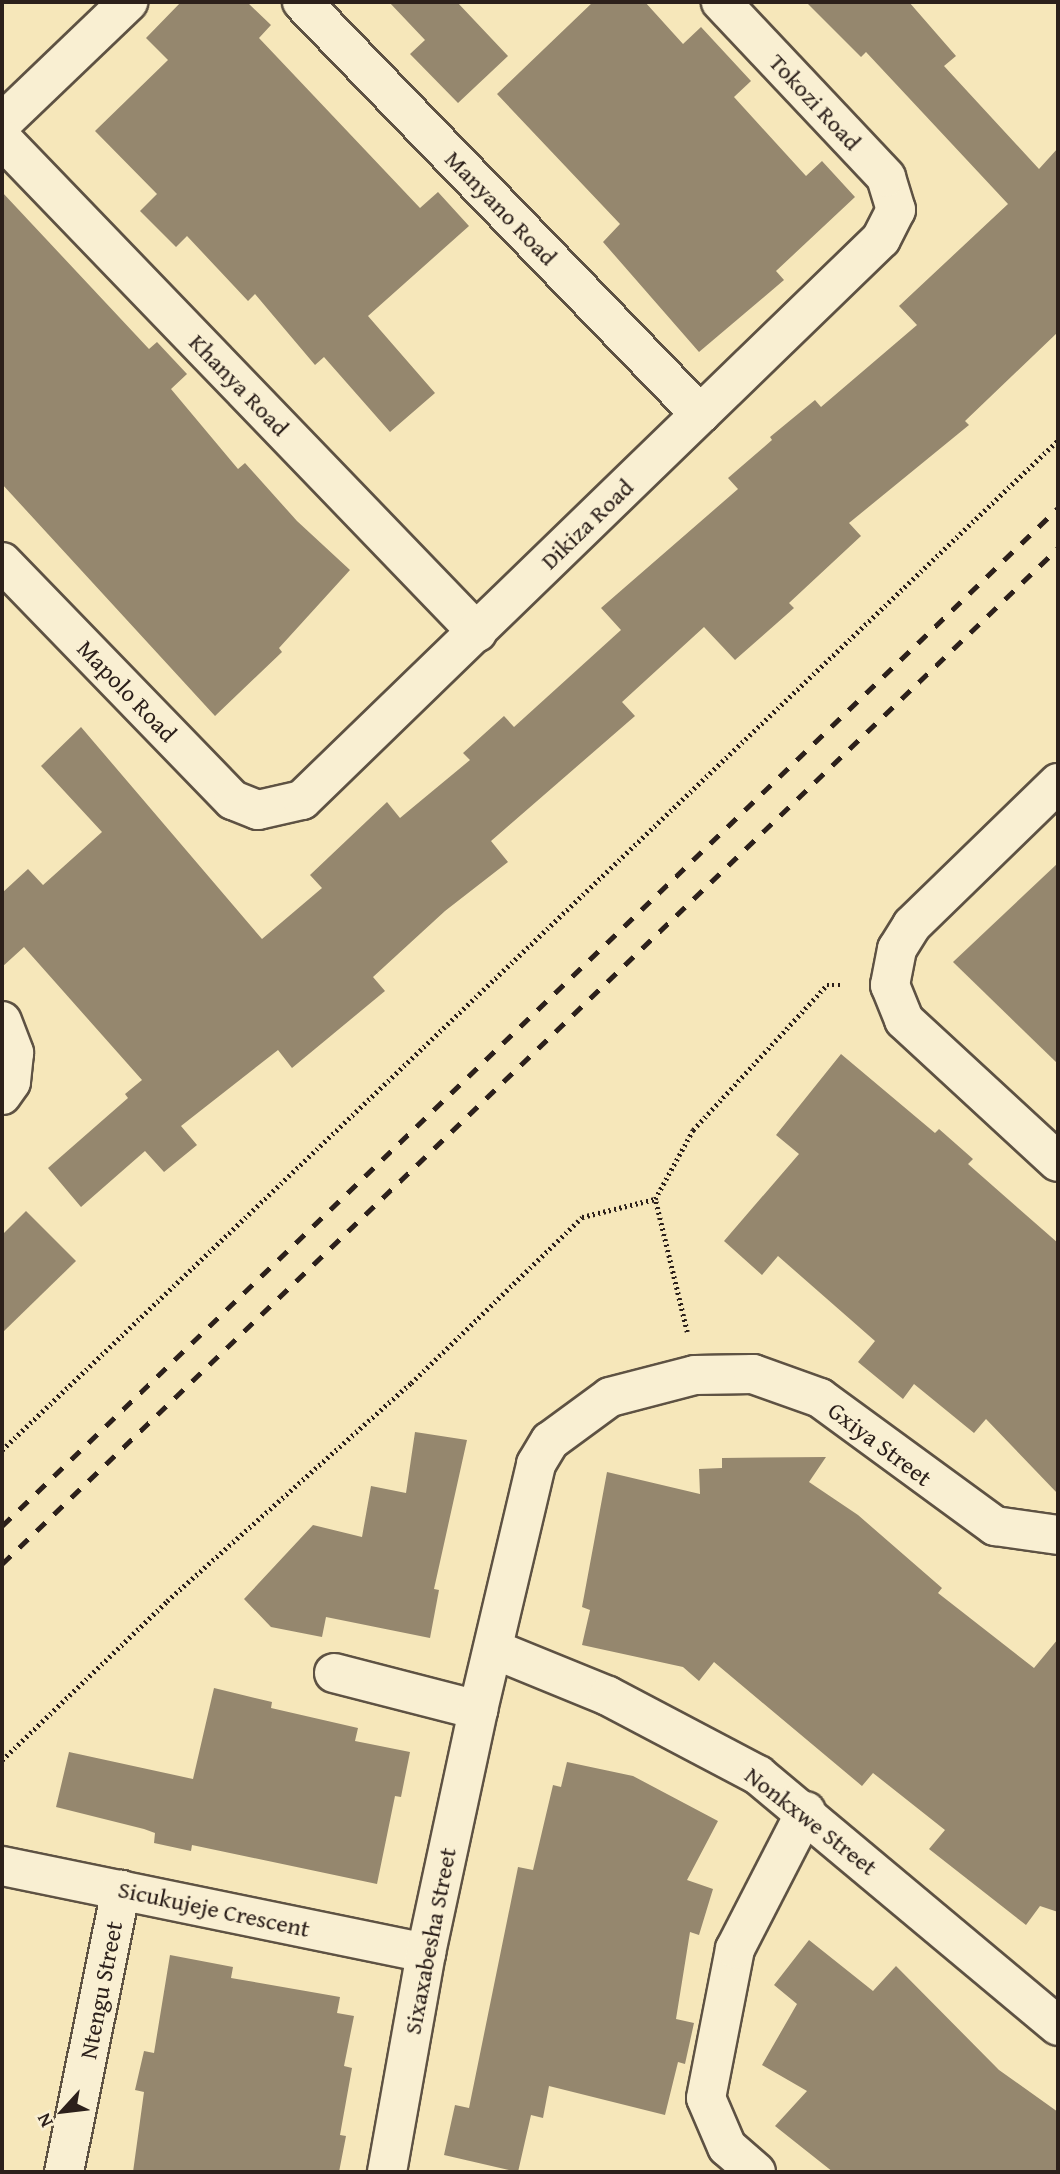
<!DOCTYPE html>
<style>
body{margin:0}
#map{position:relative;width:1060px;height:2174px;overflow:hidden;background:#f6e7ba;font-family:"Gentium Book Plus",serif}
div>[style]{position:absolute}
.building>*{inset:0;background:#95876e}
.path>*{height:4.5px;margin-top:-2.25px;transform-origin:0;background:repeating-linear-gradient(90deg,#2c201b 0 2px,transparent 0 5.5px)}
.roads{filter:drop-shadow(2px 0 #5e5243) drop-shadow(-2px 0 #5e5243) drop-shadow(0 2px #5e5243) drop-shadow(0 -2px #5e5243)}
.minor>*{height:38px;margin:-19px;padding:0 19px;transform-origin:19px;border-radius:19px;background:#f9efd2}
.rail>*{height:5px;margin-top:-2.5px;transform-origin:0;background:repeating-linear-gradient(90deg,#2c201b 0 12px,transparent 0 24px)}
span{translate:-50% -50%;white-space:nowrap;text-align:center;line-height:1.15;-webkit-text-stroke:5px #f9efd2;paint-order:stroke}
.street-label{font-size:24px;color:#2c201b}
.frame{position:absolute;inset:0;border:4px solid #2c201b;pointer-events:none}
.north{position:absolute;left:28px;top:2076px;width:70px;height:70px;-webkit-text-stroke:5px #f9efd2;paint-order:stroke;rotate:243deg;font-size:19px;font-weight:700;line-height:28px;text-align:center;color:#2c201b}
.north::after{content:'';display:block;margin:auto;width:24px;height:32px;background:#2c201b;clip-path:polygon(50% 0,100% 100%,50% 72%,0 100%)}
</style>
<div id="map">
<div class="building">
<i style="clip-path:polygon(181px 2px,247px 2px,271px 25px,259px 38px,420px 208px,438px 192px,469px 226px,368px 316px,435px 393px,390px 432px,324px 357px,315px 365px,255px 294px,248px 301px,187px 236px,176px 247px,140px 211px,157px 194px,95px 131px,168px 60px,146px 38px)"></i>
<i style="clip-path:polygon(389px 2px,457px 2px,508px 56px,458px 103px,410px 54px,425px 40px)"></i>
<i style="clip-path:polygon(593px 2px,645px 2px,683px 44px,701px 27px,751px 81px,734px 97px,806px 176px,822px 161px,855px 197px,776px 271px,784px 280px,699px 352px,603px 242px,620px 224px,497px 94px)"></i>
<i style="clip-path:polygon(806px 2px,909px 2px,956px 56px,944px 66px,1039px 169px,1058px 148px,1058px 332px,965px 421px,969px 425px,849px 523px,861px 536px,789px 603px,794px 608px,735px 660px,704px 627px,622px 702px,635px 716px,491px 841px,508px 862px,445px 911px,373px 977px,385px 991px,292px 1068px,278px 1050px,181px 1126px,197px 1145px,164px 1172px,145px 1151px,81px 1207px,48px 1168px,128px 1098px,125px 1094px,142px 1080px,24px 947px,2px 967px,2px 893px,28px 869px,43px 885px,102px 832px,41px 766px,81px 727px,262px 939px,322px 888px,310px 875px,387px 802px,400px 818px,470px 760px,463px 753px,504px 716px,514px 727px,621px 630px,601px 608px,738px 489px,728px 478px,772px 440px,770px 437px,815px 400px,821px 407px,917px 325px,899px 306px,1008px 204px,866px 52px,861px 57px)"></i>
<i style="clip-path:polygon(2px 192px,149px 349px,157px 342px,187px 374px,171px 389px,238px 469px,245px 463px,297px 521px,350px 570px,279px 648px,282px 652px,215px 716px,2px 484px)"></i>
<i style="clip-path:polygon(1058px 863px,1058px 1064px,953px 962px)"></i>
<i style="clip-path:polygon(841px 1054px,935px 1133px,939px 1129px,973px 1159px,968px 1164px,1058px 1243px,1058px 1494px,986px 1419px,974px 1433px,914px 1384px,903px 1399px,858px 1362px,875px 1341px,778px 1256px,762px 1275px,724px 1241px,799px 1154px,776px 1135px)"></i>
<i style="clip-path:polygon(26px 1211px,76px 1261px,2px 1333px,2px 1235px)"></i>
<i style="clip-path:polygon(415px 1432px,467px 1440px,434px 1589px,439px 1590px,430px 1638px,326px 1617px,322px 1637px,271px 1627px,244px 1599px,313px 1525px,362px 1537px,371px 1486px,406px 1493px)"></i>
<i style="clip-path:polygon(826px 1457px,809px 1482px,858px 1515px,942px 1588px,938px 1593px,1034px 1668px,1058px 1639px,1058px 1912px,1040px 1906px,1026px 1925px,929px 1849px,945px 1830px,873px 1773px,862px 1786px,714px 1662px,699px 1681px,683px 1667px,582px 1645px,590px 1610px,582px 1607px,607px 1472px,700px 1494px,699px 1469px,722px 1468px,722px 1458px)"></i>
<i style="clip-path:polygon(214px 1688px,272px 1702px,271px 1708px,358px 1728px,355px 1741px,410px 1752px,401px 1797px,395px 1796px,377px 1884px,192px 1845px,191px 1851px,154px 1843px,155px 1833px,144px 1829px,56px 1807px,69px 1752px,193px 1779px)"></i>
<i style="clip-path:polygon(567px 1762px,633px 1776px,718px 1821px,687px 1880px,713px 1889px,699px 1935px,690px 1932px,676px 2019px,694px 2023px,685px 2064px,678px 2062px,665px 2115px,549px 2086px,543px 2118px,531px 2115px,518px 2172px,444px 2155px,455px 2105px,469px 2108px,518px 1867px,533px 1870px,553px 1785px,561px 1787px)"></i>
<i style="clip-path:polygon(809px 1940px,873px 1991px,896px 1966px,999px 2070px,1058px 2112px,1058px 2172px,833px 2172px,775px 2126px,807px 2091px,762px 2065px,797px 2004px,774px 1985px)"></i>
<i style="clip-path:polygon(170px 1955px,233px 1967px,231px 1978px,340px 1997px,337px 2013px,354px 2016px,344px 2066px,352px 2068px,340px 2135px,346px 2136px,339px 2172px,133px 2172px,144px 2092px,135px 2090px,144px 2051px,154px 2053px)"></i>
</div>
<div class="path">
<i style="left:687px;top:1332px;width:137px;rotate:-103.5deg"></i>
<i style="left:655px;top:1199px;width:79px;rotate:-61.2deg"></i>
<i style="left:693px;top:1130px;width:197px;rotate:-47.3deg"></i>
<i style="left:827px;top:985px;width:16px"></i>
<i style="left:2px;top:1450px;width:1461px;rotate:-43.72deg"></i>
<i style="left:2px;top:1760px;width:229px;rotate:-43.9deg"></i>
<i style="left:167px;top:1601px;width:327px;rotate:-41.8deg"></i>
<i style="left:411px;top:1383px;width:238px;rotate:-44.1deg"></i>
<i style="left:582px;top:1217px;width:75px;rotate:-13.9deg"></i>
</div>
<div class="roads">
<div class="minor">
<i style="left:302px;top:2px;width:573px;rotate:45.99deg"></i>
<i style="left:2px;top:123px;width:175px;rotate:-43.8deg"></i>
<i style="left:2px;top:139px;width:685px;rotate:46.07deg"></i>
<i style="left:2px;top:562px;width:332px;rotate:45.9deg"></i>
<i style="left:233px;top:800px;width:27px;rotate:22deg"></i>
<i style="left:258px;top:810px;width:45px;rotate:-12.8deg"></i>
<i style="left:302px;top:800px;width:806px;rotate:-44.1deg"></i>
<i style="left:881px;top:239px;width:33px;rotate:-63deg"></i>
<i style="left:896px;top:210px;width:34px;rotate:-107deg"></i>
<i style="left:886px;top:177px;width:241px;rotate:-133.3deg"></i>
<i style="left:1058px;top:783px;width:204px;rotate:135.8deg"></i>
<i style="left:912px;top:925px;width:28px;rotate:122deg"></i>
<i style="left:897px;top:949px;width:37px;rotate:101deg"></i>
<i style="left:890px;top:985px;width:38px;rotate:68deg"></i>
<i style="left:904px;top:1020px;width:209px;rotate:42.7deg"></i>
<i style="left:2px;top:1021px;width:34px;rotate:69deg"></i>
<i style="left:14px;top:1053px;width:29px;rotate:96deg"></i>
<i style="left:11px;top:1082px;width:16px;rotate:125deg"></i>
<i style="left:493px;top:1649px;width:124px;rotate:22.2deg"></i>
<i style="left:608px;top:1696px;width:170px;rotate:27.8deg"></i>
<i style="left:758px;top:1775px;width:391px;rotate:39.9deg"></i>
<i style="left:334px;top:1673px;width:149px;rotate:14.4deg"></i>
<i style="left:2px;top:1866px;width:433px;rotate:11.6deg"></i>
<i style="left:64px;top:2172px;width:288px;rotate:-78.6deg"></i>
<i style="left:387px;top:2172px;width:222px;rotate:-79.9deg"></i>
<i style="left:426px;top:1953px;width:249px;rotate:-77.9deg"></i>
<i style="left:478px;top:1710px;width:253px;rotate:-76.7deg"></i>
<i style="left:536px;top:1464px;width:27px;rotate:-59deg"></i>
<i style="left:550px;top:1441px;width:74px;rotate:-36.3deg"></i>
<i style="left:610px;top:1397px;width:88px;rotate:-14.5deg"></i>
<i style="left:695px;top:1375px;width:58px;rotate:-1deg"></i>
<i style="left:753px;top:1374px;width:71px;rotate:19.7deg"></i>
<i style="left:820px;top:1398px;width:217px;rotate:36.2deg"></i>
<i style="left:995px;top:1526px;width:64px;rotate:8.1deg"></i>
<i style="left:756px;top:2172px;width:38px;rotate:-139deg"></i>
<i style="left:727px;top:2147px;width:53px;rotate:-113.2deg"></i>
<i style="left:706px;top:2098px;width:152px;rotate:-79deg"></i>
<i style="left:735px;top:1949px;width:155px;rotate:-62.8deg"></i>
</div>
</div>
<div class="rail">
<i style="left:2px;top:1526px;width:1467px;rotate:-43.95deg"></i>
<i style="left:2px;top:1564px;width:1465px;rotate:-43.89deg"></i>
</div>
<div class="street-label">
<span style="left:815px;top:102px;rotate:47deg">Tokozi Road</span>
<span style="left:501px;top:208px;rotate:46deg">Manyano Road</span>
<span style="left:239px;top:385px;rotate:46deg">Khanya Road</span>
<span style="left:587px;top:524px;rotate:-44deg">Dikiza Road</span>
<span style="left:127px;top:691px;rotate:46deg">Mapolo Road</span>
<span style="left:880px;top:1444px;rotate:37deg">Gxiya Street</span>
<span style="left:811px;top:1821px;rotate:38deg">Nonkxwe Street</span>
<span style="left:214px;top:1909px;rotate:12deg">Sicukujeje Crescent</span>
<span style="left:430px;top:1941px;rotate:-79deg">Sixaxabesha Street</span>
<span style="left:101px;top:1990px;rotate:-79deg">Ntengu Street</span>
</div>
<div class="frame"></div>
<div class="north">N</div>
</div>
